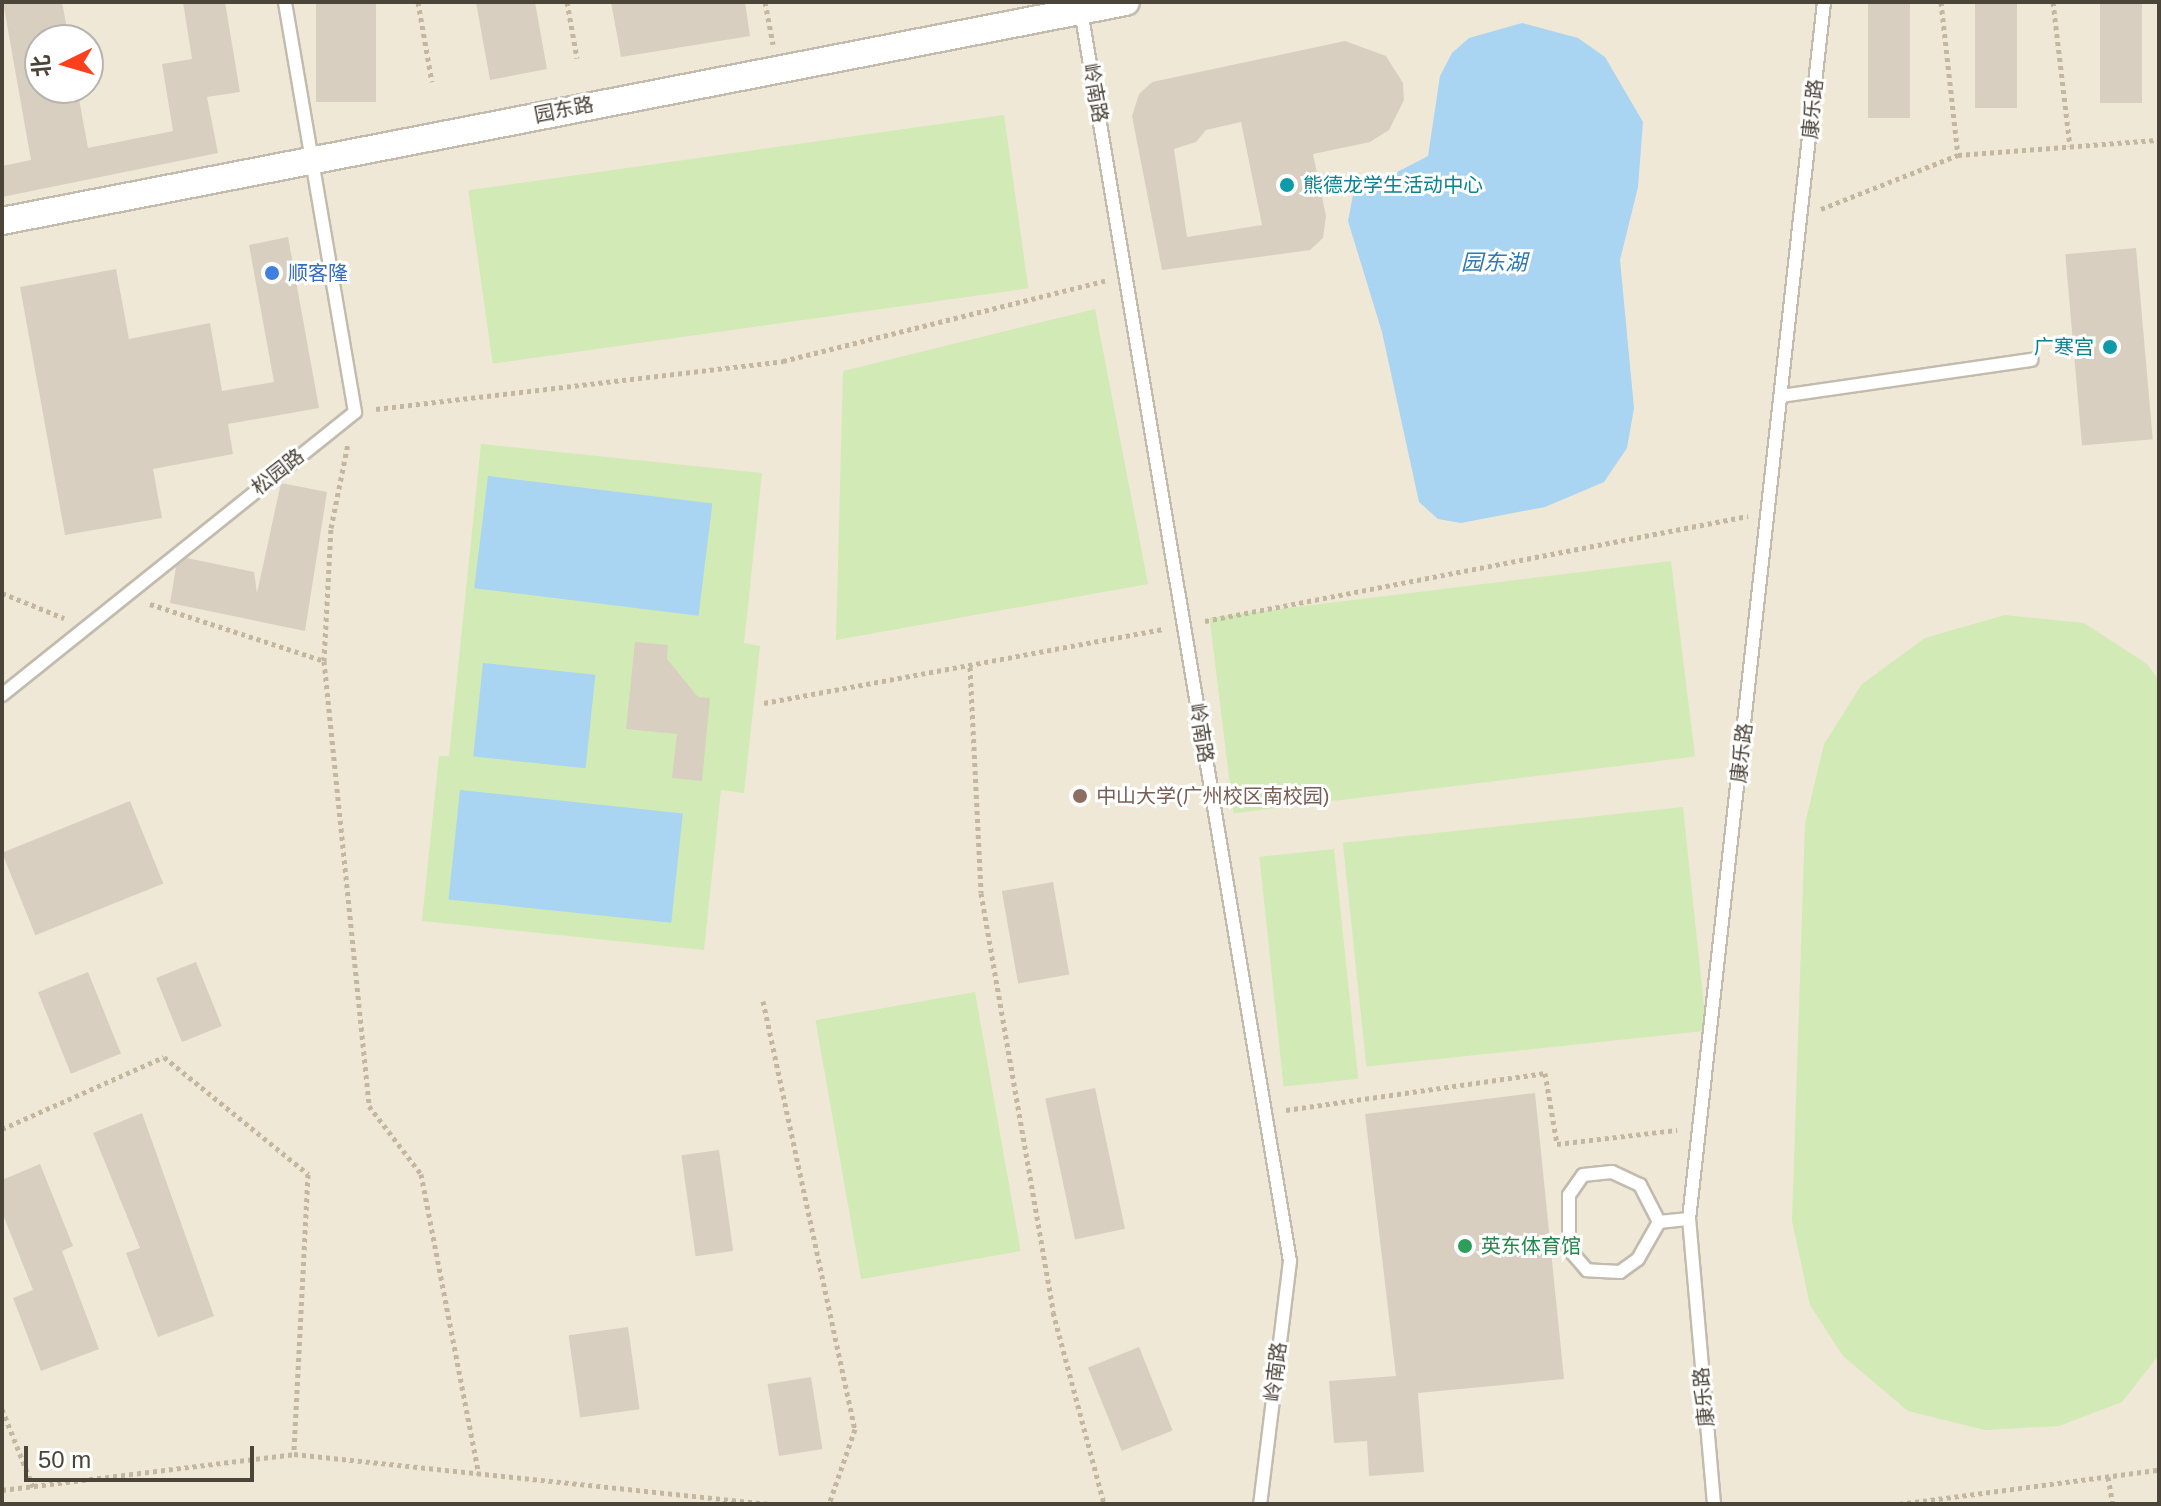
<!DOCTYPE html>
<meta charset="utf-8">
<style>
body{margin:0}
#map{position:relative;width:2161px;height:1506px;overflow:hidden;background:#f6f3ec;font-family:Helvetica,"Noto Sans SC",sans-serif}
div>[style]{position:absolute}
.education>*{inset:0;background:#efe8d6}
.green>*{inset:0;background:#d2eab5;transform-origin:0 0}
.water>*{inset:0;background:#a9d4f2;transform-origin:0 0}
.building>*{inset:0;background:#d8cfc1;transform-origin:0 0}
.path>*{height:5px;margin-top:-2.5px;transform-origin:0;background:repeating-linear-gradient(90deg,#c4b79f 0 4px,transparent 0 8px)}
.roads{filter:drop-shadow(2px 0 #c2bbae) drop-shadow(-2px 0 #c2bbae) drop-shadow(0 2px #c2bbae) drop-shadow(0 -2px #c2bbae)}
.lane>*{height:12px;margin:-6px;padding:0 6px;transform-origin:6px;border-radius:6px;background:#fff}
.street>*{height:26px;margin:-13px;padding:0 13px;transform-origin:13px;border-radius:13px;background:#fff}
.dots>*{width:22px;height:22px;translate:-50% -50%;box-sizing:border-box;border:4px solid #fff;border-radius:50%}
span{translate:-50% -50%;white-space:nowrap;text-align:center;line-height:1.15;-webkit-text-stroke:6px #fff;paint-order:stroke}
.street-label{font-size:20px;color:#4b4439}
.culture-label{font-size:20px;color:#0d838f}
.left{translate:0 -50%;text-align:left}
.right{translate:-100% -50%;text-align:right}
.shop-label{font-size:20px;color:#366cbe}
.education-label{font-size:20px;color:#785e54}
.leisure-label{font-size:20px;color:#27864d}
.water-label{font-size:22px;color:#2e7ab2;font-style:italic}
.frame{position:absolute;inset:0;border:4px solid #4b4439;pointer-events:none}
.north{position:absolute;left:24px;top:24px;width:80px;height:80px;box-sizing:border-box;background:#fff;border:2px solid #b7b4b0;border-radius:50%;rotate:265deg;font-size:22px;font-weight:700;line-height:32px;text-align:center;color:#4b4439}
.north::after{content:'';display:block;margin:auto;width:28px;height:36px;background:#fc3f1d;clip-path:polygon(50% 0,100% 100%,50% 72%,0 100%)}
.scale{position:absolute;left:24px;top:1446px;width:230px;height:36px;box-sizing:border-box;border:4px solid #4b4439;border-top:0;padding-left:10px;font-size:24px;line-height:28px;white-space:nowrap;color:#4b4439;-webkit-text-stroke:6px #fff;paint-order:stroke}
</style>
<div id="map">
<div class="education">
<i style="clip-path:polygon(evenodd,2px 2px,2159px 2px,2159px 1504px,2px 1504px,2px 2px,40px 40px,88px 40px,88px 88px,40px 88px,40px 40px)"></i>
</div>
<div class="green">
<i style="left:1004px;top:115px;width:175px;height:541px;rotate:82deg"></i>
<i style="clip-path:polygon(1095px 309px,1148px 584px,836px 640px,843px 371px)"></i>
<i style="clip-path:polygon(481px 444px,762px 473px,744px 643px,760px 646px,744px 793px,721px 790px,704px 950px,422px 921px,439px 756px,449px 756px)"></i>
<i style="left:1671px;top:561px;width:197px;height:465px;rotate:83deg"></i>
<i style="clip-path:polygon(2005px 615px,2084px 623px,2147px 664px,2159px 680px,2159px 1355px,2122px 1402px,2059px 1426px,1985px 1430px,1908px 1411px,1843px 1356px,1810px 1305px,1792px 1221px,1805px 824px,1824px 744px,1862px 684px,1925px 638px)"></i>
<i style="left:1683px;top:807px;width:225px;height:342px;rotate:84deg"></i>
<i style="left:1334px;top:849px;width:231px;height:75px;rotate:84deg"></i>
<i style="left:975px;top:992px;width:263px;height:162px;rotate:80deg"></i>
</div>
<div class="water">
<i style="clip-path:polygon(1522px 23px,1578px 38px,1605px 57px,1643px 122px,1638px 187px,1620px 260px,1634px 408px,1627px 448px,1604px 482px,1545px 507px,1461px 523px,1438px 519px,1419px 502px,1382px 332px,1348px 221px,1353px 195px,1428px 156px,1440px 76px,1452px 53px,1469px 38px)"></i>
<i style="left:488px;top:476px;width:226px;height:113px;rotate:7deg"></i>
<i style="left:483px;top:663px;width:113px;height:94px;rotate:6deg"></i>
<i style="left:460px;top:790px;width:224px;height:110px;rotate:6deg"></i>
</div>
<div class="building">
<i style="clip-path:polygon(3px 2px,62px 2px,69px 40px,40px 40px,40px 88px,77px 88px,88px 148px,173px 131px,162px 64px,192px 59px,183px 2px,225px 2px,240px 92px,207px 97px,218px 153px,2px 197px,2px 166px,31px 160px)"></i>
<i style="left:316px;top:2px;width:60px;height:100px"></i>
<i style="clip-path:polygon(476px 2px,535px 2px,547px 69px,490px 80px)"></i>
<i style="clip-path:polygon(611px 2px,745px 2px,750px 36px,621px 57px)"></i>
<i style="left:1868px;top:2px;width:42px;height:116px"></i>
<i style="left:1975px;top:2px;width:42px;height:106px"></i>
<i style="left:2100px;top:2px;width:42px;height:101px"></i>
<i style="clip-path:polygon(evenodd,1345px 41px,1386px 56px,1403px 83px,1404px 100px,1389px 130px,1370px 142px,1313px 154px,1326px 216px,1323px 238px,1310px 250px,1162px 270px,1132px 116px,1139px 94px,1152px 82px,1345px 41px,1241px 122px,1262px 225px,1187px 237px,1174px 149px,1196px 142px,1206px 130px,1241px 122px)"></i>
<i style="clip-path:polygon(288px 237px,319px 408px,228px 424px,233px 454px,153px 469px,162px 518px,65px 535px,20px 287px,116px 269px,129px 339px,210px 323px,222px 391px,274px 382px,249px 245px)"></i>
<i style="left:2136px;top:248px;width:192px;height:71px;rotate:85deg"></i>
<i style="clip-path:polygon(281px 483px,327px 492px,305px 631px,170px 603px,176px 567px,187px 558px,254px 572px,257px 593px)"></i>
<i style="clip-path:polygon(635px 642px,668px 645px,667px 659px,698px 697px,710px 698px,702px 781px,672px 778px,677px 734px,626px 729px)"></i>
<i style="left:130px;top:801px;width:89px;height:138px;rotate:68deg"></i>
<i style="left:1053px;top:882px;width:94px;height:52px;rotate:80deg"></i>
<i style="left:196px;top:962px;width:69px;height:43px;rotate:68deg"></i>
<i style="left:88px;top:972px;width:88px;height:54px;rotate:68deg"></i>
<i style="left:1095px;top:1088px;width:144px;height:51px;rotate:78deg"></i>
<i style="clip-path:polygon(1535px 1093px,1564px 1379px,1418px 1393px,1424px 1472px,1369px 1476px,1367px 1441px,1334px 1443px,1329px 1381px,1396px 1376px,1365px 1114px)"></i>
<i style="clip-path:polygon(142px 1113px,214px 1316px,158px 1337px,126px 1253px,140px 1248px,93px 1133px)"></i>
<i style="left:719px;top:1150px;width:102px;height:38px;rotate:82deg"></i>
<i style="clip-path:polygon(40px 1164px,73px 1246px,62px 1251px,99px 1349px,41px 1371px,13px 1298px,33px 1290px,2px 1212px,2px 1180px)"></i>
<i style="left:628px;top:1327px;width:83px;height:60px;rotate:82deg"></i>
<i style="left:1139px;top:1347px;width:90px;height:55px;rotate:68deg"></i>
<i style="left:811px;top:1377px;width:73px;height:44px;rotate:81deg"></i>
</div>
<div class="path">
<i style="left:418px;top:2px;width:81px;rotate:80.1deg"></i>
<i style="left:567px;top:2px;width:57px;rotate:79.9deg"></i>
<i style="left:765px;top:2px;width:43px;rotate:79.2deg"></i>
<i style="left:1941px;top:2px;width:154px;rotate:83.7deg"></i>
<i style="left:2053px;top:2px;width:145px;rotate:83.3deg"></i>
<i style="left:1821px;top:209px;width:147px;rotate:-21.5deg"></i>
<i style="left:1958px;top:155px;width:202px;rotate:-4.3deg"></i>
<i style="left:376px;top:409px;width:410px;rotate:-6.7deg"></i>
<i style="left:783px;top:361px;width:332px;rotate:-14deg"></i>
<i style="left:2px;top:593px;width:67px;rotate:22deg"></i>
<i style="left:150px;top:604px;width:183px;rotate:18.1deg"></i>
<i style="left:324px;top:661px;width:447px;rotate:84.2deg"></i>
<i style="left:369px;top:1106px;width:86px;rotate:52.6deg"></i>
<i style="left:421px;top:1174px;width:306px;rotate:79.1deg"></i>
<i style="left:1205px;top:621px;width:553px;rotate:-10.94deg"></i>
<i style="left:324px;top:661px;width:133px;rotate:-87deg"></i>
<i style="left:331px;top:528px;width:86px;rotate:-78.6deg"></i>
<i style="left:970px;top:667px;width:226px;rotate:87.2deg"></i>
<i style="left:981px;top:893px;width:425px;rotate:80.2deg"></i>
<i style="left:1053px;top:1312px;width:199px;rotate:75.1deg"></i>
<i style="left:764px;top:703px;width:406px;rotate:-10.5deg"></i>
<i style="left:763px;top:1001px;width:438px;rotate:77.9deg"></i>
<i style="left:855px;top:1429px;width:79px;rotate:109.1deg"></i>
<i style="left:1286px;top:1110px;width:262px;rotate:-8.1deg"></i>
<i style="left:1545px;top:1073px;width:72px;rotate:80.4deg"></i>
<i style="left:1557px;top:1144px;width:121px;rotate:-6.7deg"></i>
<i style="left:2px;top:1129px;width:177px;rotate:-24deg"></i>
<i style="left:164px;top:1057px;width:186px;rotate:39.1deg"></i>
<i style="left:308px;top:1174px;width:280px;rotate:92.9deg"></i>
<i style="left:2px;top:1409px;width:84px;rotate:68.3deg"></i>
<i style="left:2108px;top:1477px;width:27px;rotate:80deg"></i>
<i style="left:2px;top:1490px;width:294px;rotate:-7deg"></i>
<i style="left:294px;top:1454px;width:478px;rotate:6deg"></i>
<i style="left:1899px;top:1504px;width:262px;rotate:-7.5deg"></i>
</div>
<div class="roads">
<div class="lane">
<i style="left:1081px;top:10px;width:1268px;rotate:80.52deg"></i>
<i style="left:1290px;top:1261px;width:245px;rotate:97deg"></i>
<i style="left:1781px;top:396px;width:253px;rotate:-8.2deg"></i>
<i style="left:2px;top:695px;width:452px;rotate:-38.7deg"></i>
<i style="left:355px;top:412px;width:416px;rotate:-99.7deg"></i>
<i style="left:1659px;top:1222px;width:43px;rotate:119.6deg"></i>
<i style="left:1638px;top:1259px;width:22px;rotate:144deg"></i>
<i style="left:1620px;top:1272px;width:33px;rotate:-177deg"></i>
<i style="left:1587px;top:1270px;width:28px;rotate:-131deg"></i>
<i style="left:1569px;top:1249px;width:54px;rotate:-90deg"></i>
<i style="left:1569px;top:1195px;width:24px;rotate:-55deg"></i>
<i style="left:1583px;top:1175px;width:29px;rotate:-6deg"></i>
<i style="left:1612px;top:1172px;width:31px;rotate:25deg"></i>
<i style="left:1640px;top:1185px;width:42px;rotate:62.8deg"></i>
<i style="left:1659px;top:1222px;width:30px;rotate:-6deg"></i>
<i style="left:1714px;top:1504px;width:286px;rotate:-95deg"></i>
<i style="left:1689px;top:1219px;width:1224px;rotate:-83.67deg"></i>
</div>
<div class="street">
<i style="left:2px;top:221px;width:1145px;rotate:-11.03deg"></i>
</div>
</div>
<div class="dots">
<i style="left:1287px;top:185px;background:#0f9aa8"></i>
<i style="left:272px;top:273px;background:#3f7fe0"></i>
<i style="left:2110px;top:347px;background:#0f9aa8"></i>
<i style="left:1080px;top:796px;background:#8d6e63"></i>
<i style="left:1465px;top:1246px;background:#2e9e5b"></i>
</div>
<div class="street-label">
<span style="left:1095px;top:93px;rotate:80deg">岭南路</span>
<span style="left:1813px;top:109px;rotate:-84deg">康乐路</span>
<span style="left:564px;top:110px;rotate:-11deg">园东路</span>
<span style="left:278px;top:472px;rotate:-38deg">松园路</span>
<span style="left:1201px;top:733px;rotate:81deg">岭南路</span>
<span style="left:1742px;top:753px;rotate:-83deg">康乐路</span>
<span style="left:1276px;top:1372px;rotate:-83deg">岭南路</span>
<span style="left:1704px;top:1397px;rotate:-95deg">康乐路</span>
</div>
<div class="culture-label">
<span class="left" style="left:1303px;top:185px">熊德龙学生活动中心</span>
<span class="right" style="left:2094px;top:347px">广寒宫</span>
</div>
<div class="shop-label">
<span class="left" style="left:288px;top:273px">顺客隆</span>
</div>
<div class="education-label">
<span class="left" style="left:1096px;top:796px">中山大学(广州校区南校园)</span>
</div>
<div class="leisure-label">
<span class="left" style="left:1481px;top:1246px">英东体育馆</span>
</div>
<div class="water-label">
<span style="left:1494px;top:263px">园东湖</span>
</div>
<div class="frame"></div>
<div class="north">北</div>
<div class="scale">50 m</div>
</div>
